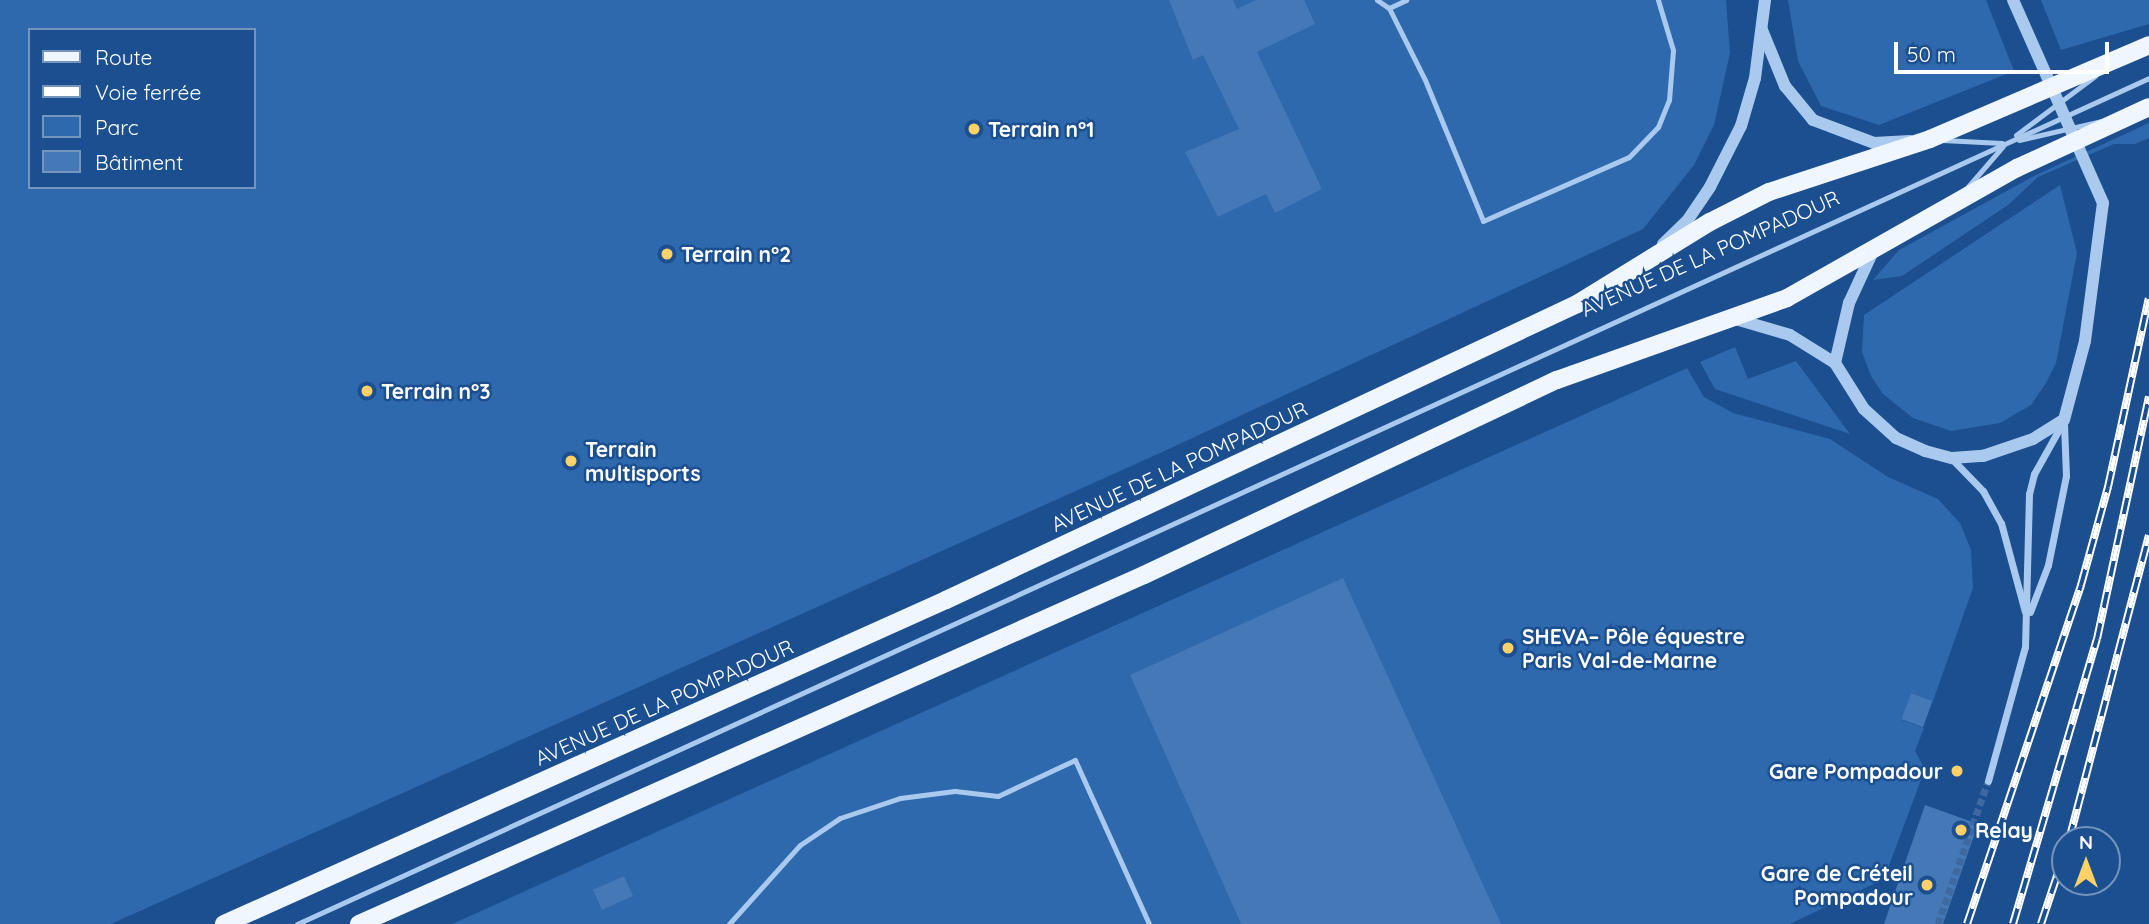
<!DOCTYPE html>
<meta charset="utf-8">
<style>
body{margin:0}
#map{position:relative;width:2149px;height:924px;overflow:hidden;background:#1b4f8f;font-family:Quicksand,sans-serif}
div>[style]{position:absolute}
.green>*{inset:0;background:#2e69ad}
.building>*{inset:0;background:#4478b7;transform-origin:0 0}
.minor-tunnel>*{height:7px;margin-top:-3.5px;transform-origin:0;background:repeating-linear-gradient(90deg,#3d69a0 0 7px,transparent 0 10.5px)}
.service>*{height:5px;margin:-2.5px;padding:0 2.5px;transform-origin:2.5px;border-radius:2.5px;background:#a9c9ee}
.minor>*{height:7px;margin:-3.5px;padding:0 3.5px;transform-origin:3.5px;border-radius:3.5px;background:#a9c9ee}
.tertiary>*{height:12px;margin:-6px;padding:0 6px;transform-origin:6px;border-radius:6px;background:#a9c9ee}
.primary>*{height:18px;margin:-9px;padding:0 9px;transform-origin:9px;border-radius:9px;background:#f0f6ff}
.rail>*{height:8px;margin-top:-4px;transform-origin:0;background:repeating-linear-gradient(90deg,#1b4f8f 0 16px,#fff 0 32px);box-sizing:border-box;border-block:2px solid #fff}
.dots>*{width:19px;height:19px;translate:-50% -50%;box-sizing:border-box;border:4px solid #1b4f8f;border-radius:50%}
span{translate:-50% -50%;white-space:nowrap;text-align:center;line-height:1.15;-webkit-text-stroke:5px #1b4f8f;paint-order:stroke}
.poi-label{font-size:21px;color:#fff;font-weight:700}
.left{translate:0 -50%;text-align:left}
.right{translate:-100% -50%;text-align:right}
.street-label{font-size:21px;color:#fff}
.legend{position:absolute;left:28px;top:28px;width:228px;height:161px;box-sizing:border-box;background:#1b4f8f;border:2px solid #7695bc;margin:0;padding:9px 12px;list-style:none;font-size:21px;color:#fff}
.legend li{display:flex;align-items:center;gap:14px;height:35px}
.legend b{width:35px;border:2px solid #7695bc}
.north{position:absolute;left:2051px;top:826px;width:70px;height:70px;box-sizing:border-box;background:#1b4f8f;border:2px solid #7695bc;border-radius:50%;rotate:0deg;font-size:19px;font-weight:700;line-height:28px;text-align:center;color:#fff}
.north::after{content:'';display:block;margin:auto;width:24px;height:32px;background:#ffd166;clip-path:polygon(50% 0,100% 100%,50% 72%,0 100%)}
.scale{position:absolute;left:1894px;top:42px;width:215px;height:32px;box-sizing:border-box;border:4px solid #fff;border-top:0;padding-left:9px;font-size:21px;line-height:24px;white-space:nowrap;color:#fff;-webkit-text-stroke:5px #1b4f8f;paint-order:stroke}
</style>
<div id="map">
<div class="green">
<i style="clip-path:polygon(evenodd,0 0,1726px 0,1730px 53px,1714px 125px,1694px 165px,1643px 229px,1158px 454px,111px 924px,0 924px,0 0,30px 30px,254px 30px,254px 187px,30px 187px,30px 30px)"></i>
<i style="clip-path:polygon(1788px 0,1986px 0,2014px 71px,1879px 125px,1821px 106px,1798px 61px)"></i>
<i style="clip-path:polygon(2041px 0,2149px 0,2149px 24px,2061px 50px)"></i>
<i style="clip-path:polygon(2149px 123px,2149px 138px,2135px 144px,2114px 144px,2038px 177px,2008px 205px,1902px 276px,1873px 280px,1899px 250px,2036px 175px)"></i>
<i style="clip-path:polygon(2060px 185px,2077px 253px,2056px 363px,2046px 383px,2031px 405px,2000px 423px,1951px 431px,1913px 418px,1883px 394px,1871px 376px,1862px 352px,1864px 315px)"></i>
<i style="clip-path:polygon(1735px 347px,1748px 379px,1796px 361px,1850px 434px,1715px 389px,1700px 362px)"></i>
<i style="clip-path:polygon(1687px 368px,1704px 397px,1733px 413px,1830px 439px,1888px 477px,1938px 499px,1960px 523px,1971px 550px,1973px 588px,1933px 701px,1911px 693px,1902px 720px,1924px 728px,1915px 751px,1925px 769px,1884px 879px,1790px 924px,452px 924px)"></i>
</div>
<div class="building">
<i style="clip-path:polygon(1169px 0,1233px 0,1237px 9px,1256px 0,1304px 0,1315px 24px,1257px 52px,1322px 189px,1275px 213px,1266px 194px,1218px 217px,1185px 152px,1239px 129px,1203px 55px,1193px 60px)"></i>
<i style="clip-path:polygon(1343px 578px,1501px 924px,1241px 924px,1130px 675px)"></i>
<i style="left:1911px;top:693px;width:23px;height:28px;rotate:20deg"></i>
<i style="clip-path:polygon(1925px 805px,1978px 824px,1943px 924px,1884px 924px)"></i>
<i style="left:624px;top:876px;width:22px;height:34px;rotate:66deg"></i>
</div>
<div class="minor-tunnel">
<i style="left:1938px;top:924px;width:151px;rotate:-70.7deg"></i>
</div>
<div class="service">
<i style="left:1377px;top:0;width:14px;rotate:34deg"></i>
<i style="left:1389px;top:8px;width:80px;rotate:63.4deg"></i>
<i style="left:1425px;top:80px;width:152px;rotate:67.6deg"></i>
<i style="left:1483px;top:221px;width:159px;rotate:-23.7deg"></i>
<i style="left:1629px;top:157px;width:42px;rotate:-46deg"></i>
<i style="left:1658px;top:127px;width:29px;rotate:-68deg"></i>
<i style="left:1669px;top:100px;width:50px;rotate:-85.4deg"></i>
<i style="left:1673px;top:50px;width:52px;rotate:-106.7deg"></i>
<i style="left:1389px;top:8px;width:19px;rotate:-25deg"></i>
<i style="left:2016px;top:135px;width:99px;rotate:-36.8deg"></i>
<i style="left:1942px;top:140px;width:60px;rotate:2.9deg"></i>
<i style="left:2019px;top:140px;width:84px;rotate:-13deg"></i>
<i style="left:1966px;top:189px;width:57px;rotate:-49.3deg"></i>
<i style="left:297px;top:924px;width:2036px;rotate:-24.55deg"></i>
<i style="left:729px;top:924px;width:106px;rotate:-48.1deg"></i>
<i style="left:800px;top:845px;width:48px;rotate:-34deg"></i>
<i style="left:840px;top:818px;width:63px;rotate:-18.4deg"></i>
<i style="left:900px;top:798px;width:55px;rotate:-7.3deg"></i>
<i style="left:955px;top:791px;width:43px;rotate:6.6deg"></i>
<i style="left:998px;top:796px;width:85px;rotate:-25.1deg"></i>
<i style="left:1075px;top:760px;width:180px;rotate:65.7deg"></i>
</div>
<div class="minor">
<i style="left:1952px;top:459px;width:45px;rotate:45.9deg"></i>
<i style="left:1983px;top:491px;width:37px;rotate:61deg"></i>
<i style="left:2001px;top:523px;width:92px;rotate:74.9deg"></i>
<i style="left:2030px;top:612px;width:50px;rotate:-69deg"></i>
<i style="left:2048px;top:565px;width:91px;rotate:-78.6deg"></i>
<i style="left:2066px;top:476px;width:53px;rotate:-92.2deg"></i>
<i style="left:1988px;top:781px;width:139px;rotate:-74.6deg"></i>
<i style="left:2025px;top:647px;width:153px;rotate:-88.5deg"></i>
<i style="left:2029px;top:494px;width:21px;rotate:-76deg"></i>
<i style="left:2034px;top:474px;width:57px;rotate:-60.8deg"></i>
</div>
<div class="tertiary">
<i style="left:1762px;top:30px;width:61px;rotate:67.7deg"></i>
<i style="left:1785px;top:86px;width:44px;rotate:50.5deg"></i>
<i style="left:1813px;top:120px;width:65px;rotate:20.7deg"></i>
<i style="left:1874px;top:143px;width:36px;rotate:-3deg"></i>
<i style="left:1663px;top:244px;width:33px;rotate:-44deg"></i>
<i style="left:1687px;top:221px;width:41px;rotate:-55.9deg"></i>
<i style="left:1710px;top:187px;width:68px;rotate:-63.1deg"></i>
<i style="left:1741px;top:126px;width:50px;rotate:-73.7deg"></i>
<i style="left:1755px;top:78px;width:79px;rotate:-82.7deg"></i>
<i style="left:1732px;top:318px;width:60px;rotate:16.3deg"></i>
<i style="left:1790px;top:335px;width:53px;rotate:31.9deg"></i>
<i style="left:1835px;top:363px;width:54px;rotate:57.8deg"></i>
<i style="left:1864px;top:409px;width:43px;rotate:42.2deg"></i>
<i style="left:1896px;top:438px;width:32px;rotate:24deg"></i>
<i style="left:1925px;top:451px;width:28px;rotate:15deg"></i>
<i style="left:1952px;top:458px;width:31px;rotate:-4deg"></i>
<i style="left:1983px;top:456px;width:53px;rotate:-18.8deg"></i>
<i style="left:2033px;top:439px;width:36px;rotate:-32deg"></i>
<i style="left:2064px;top:420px;width:82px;rotate:-75.1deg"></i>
<i style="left:2085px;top:341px;width:139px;rotate:-82.6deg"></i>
<i style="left:2103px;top:203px;width:222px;rotate:-113.9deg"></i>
<i style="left:1835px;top:363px;width:62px;rotate:-76.9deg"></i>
<i style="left:1849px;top:303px;width:57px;rotate:-65.2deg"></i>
</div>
<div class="primary">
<i style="left:224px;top:924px;width:791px;rotate:-24.17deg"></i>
<i style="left:946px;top:600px;width:697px;rotate:-25.13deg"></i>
<i style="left:1577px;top:304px;width:156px;rotate:-31.7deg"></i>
<i style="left:1710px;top:222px;width:66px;rotate:-27deg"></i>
<i style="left:1769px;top:192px;width:169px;rotate:-18.2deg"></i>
<i style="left:1930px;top:139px;width:238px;rotate:-23.2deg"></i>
<i style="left:359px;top:924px;width:859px;rotate:-23.97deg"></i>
<i style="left:1144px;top:575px;width:457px;rotate:-25.3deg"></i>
<i style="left:1557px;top:380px;width:244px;rotate:-19.6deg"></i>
<i style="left:1787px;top:298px;width:264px;rotate:-29.5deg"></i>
<i style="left:2017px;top:168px;width:145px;rotate:-24.8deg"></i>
</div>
<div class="rail">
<i style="left:2069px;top:840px;width:315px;rotate:-75.3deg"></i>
<i style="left:1967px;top:924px;width:358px;rotate:-71.4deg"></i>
<i style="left:2081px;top:585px;width:102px;rotate:-74.6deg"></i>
<i style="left:2108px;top:487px;width:193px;rotate:-77.8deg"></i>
<i style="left:2013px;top:924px;width:297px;rotate:-73.6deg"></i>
<i style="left:2097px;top:639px;width:248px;rotate:-77.9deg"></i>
<i style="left:2041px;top:924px;width:76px;rotate:-71.6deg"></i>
</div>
<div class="dots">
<i style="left:974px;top:129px;background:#ffd166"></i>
<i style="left:667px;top:254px;background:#ffd166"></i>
<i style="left:367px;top:391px;background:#ffd166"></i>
<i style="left:571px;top:461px;background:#ffd166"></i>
<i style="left:1508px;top:648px;background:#ffd166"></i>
<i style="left:1957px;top:771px;background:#ffd166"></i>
<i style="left:1961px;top:830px;background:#ffd166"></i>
<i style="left:1927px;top:885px;background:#ffd166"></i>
</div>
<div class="poi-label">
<span class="left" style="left:988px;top:129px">Terrain n°1</span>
<span class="left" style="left:681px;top:254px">Terrain n°2</span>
<span class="left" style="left:381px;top:391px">Terrain n°3</span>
<span class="left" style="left:585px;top:461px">Terrain<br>multisports</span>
<span class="left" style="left:1522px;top:648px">SHEVA– Pôle équestre<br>Paris Val-de-Marne</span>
<span class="right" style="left:1943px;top:771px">Gare Pompadour</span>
<span class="left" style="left:1975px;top:830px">Relay</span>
<span class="right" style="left:1913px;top:885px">Gare de Créteil<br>Pompadour</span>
</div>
<div class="street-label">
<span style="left:1710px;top:253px;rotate:-24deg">AVENUE DE LA POMPADOUR</span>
<span style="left:1179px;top:466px;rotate:-25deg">AVENUE DE LA POMPADOUR</span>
<span style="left:664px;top:702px;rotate:-24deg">AVENUE DE LA POMPADOUR</span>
</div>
<ul class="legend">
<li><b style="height:9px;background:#f0f6ff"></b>Route</li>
<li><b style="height:9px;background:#fff"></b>Voie ferrée</li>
<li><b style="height:19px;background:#2e69ad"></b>Parc</li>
<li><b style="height:19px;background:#4478b7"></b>Bâtiment</li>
</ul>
<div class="north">N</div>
<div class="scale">50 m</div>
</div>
